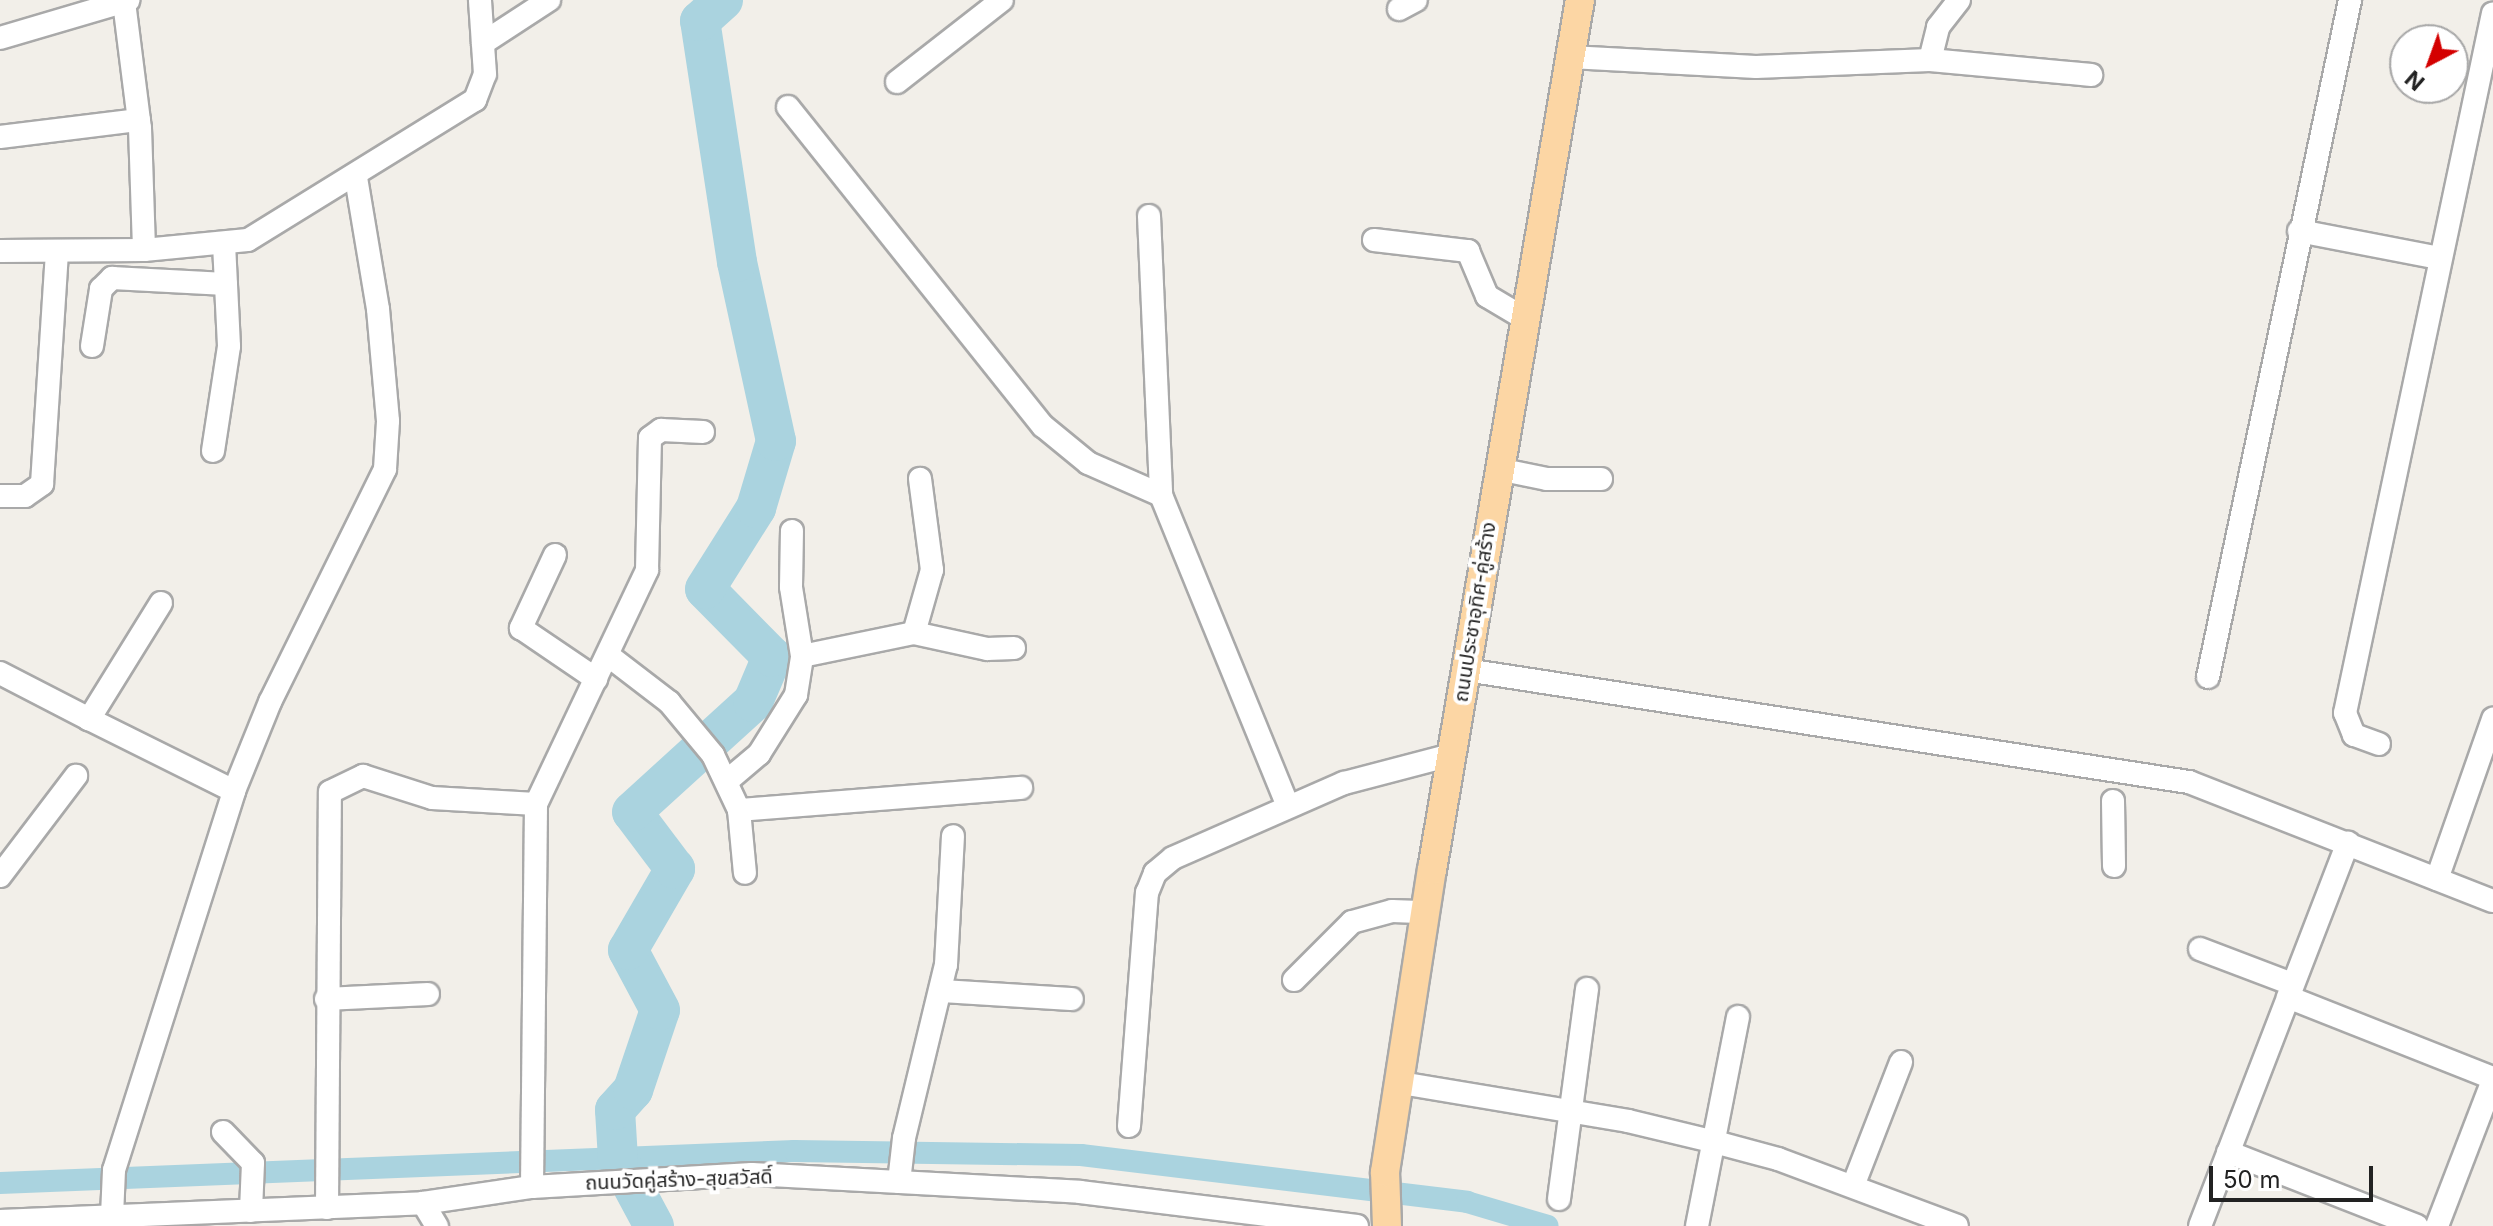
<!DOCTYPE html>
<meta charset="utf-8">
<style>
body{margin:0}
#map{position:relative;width:2493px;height:1226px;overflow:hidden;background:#f2efe9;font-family:Inter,"Noto Sans Thai",sans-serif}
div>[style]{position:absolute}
.canal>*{height:22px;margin:-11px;padding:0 11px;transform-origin:11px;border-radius:11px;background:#aad3df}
.river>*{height:40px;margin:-20px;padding:0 20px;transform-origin:20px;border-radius:20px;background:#aad3df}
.roads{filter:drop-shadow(2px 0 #a9a9a9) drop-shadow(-2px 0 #a9a9a9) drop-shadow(0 2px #a9a9a9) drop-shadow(0 -2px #a9a9a9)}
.minor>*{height:22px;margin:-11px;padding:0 11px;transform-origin:11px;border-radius:11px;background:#fff}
.major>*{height:28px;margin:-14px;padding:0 14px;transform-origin:14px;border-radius:14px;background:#fcd6a4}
span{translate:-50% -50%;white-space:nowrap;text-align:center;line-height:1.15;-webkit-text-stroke:8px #fff;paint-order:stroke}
.street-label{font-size:20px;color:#222}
.north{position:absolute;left:2389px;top:24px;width:80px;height:80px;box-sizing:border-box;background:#fff;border:2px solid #a7a7a7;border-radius:50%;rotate:221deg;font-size:22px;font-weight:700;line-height:32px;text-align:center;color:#222}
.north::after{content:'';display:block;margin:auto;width:28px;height:36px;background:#d40000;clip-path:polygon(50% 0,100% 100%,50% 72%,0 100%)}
.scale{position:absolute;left:2209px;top:1166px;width:164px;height:36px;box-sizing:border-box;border:4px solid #222;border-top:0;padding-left:10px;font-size:24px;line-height:28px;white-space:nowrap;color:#222;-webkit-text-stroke:6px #fff;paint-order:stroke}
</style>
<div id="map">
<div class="canal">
<i style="left:0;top:1183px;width:795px;rotate:-2.31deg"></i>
<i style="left:794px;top:1151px;width:287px;rotate:0.8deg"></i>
<i style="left:1081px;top:1155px;width:389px;rotate:6.9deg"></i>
<i style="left:1467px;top:1202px;width:84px;rotate:16.5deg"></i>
</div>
<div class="river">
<i style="left:654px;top:1226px;width:76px;rotate:-118.2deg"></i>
<i style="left:618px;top:1159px;width:49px;rotate:-93.5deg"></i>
<i style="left:615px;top:1110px;width:27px;rotate:-48deg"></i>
<i style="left:633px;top:1090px;width:84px;rotate:-71.4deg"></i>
<i style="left:660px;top:1010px;width:68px;rotate:-118.1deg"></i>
<i style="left:628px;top:950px;width:94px;rotate:-59.9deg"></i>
<i style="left:675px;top:869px;width:71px;rotate:-127deg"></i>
<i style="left:632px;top:812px;width:164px;rotate:-42.3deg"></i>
<i style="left:753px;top:702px;width:49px;rotate:-67.1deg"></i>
<i style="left:772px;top:657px;width:95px;rotate:-134.6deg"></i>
<i style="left:705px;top:589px;width:96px;rotate:-57.8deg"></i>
<i style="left:756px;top:508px;width:70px;rotate:-73.4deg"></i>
<i style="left:776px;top:441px;width:183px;rotate:-102.3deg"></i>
<i style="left:737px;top:262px;width:244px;rotate:-98.7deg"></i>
<i style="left:700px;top:21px;width:31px;rotate:-42deg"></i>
</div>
<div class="roads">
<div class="minor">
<i style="left:124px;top:2px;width:127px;rotate:82.8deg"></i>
<i style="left:140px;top:128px;width:122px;rotate:88.1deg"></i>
<i style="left:1399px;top:9px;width:19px;rotate:-28deg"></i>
<i style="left:0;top:38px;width:134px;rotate:-16.4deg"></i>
<i style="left:483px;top:43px;width:79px;rotate:-33.1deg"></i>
<i style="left:1570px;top:57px;width:186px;rotate:3.1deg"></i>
<i style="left:1756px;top:67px;width:174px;rotate:-2.3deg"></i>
<i style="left:1930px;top:60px;width:162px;rotate:5.3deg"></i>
<i style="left:1930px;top:60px;width:34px;rotate:-76deg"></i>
<i style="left:1938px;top:27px;width:34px;rotate:-52deg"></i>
<i style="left:897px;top:82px;width:133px;rotate:-38deg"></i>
<i style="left:788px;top:107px;width:408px;rotate:51.4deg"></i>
<i style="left:1043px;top:426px;width:58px;rotate:39.4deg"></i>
<i style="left:1088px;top:463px;width:80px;rotate:23.7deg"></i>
<i style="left:0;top:137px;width:140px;rotate:-7deg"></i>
<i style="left:1149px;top:216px;width:279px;rotate:87.5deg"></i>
<i style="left:1161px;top:495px;width:336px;rotate:67.8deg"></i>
<i style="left:2299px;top:231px;width:143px;rotate:10.9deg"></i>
<i style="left:1374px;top:240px;width:95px;rotate:6.7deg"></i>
<i style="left:1468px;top:251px;width:49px;rotate:67.1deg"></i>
<i style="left:1487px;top:296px;width:43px;rotate:30.7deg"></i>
<i style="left:0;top:251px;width:144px;rotate:-0.4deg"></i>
<i style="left:144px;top:250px;width:104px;rotate:-5.5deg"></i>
<i style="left:248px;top:240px;width:267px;rotate:-31.7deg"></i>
<i style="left:475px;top:100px;width:28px;rotate:-69deg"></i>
<i style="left:485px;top:74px;width:74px;rotate:-93.9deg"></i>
<i style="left:92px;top:346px;width:58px;rotate:-81deg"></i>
<i style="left:101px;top:289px;width:16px;rotate:-45deg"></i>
<i style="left:112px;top:278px;width:114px;rotate:3deg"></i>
<i style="left:213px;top:451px;width:106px;rotate:-81.3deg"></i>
<i style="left:229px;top:346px;width:102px;rotate:-92.8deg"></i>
<i style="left:1498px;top:469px;width:50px;rotate:11.5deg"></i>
<i style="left:1547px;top:479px;width:54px"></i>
<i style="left:0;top:496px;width:25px"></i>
<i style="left:25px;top:496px;width:21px;rotate:-35deg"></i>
<i style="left:42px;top:484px;width:233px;rotate:-86.3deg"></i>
<i style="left:555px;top:555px;width:81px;rotate:115deg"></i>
<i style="left:521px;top:628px;width:91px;rotate:34.2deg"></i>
<i style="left:161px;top:603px;width:137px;rotate:121.8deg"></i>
<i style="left:89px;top:719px;width:162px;rotate:26.4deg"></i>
<i style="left:914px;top:633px;width:75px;rotate:12.4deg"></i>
<i style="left:987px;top:649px;width:27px;rotate:-2deg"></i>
<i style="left:609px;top:656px;width:76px;rotate:37.5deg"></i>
<i style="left:669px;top:702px;width:69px;rotate:50.3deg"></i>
<i style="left:713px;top:755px;width:61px;rotate:64.7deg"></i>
<i style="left:739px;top:810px;width:63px;rotate:84.6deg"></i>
<i style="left:802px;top:656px;width:114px;rotate:-11.6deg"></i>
<i style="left:914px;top:633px;width:66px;rotate:-74.1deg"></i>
<i style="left:932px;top:570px;width:92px;rotate:-97.5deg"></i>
<i style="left:1466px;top:670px;width:732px;rotate:8.81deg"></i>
<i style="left:2189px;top:782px;width:326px;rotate:21.4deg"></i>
<i style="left:0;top:673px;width:100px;rotate:27.3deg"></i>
<i style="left:2208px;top:677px;width:692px;rotate:-78.15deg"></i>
<i style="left:2379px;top:744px;width:27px;rotate:-160deg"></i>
<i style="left:2354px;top:735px;width:24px;rotate:-112deg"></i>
<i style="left:2345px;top:713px;width:715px;rotate:-78.06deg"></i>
<i style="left:727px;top:781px;width:42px;rotate:-40.2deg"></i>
<i style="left:759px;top:754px;width:70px;rotate:-57.9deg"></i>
<i style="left:796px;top:695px;width:39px;rotate:-81deg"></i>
<i style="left:802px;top:656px;width:70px;rotate:-99.1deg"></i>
<i style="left:791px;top:587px;width:56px;rotate:-89deg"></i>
<i style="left:2113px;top:801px;width:65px;rotate:89.1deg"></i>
<i style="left:739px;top:810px;width:283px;rotate:-4.5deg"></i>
<i style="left:0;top:876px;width:126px;rotate:-52.8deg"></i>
<i style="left:2437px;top:879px;width:170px;rotate:-70.7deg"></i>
<i style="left:2200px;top:949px;width:98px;rotate:20.8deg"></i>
<i style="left:1294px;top:980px;width:82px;rotate:-45deg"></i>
<i style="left:1352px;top:922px;width:41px;rotate:-15.4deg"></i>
<i style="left:1392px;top:911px;width:34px;rotate:2deg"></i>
<i style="left:941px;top:991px;width:131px;rotate:3.5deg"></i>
<i style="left:2288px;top:997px;width:220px;rotate:21.6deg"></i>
<i style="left:326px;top:999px;width:102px;rotate:-2.8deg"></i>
<i style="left:1401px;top:1083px;width:230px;rotate:9.5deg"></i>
<i style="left:1628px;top:1121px;width:85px;rotate:13.5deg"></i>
<i style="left:1711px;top:1141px;width:69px;rotate:15deg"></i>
<i style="left:1778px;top:1159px;width:191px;rotate:20.5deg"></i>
<i style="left:1129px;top:1126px;width:234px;rotate:-85.6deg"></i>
<i style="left:1147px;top:893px;width:22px;rotate:-68deg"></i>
<i style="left:1155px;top:873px;width:23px;rotate:-40deg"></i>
<i style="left:1173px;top:858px;width:187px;rotate:-23.7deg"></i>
<i style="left:1344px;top:783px;width:111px;rotate:-14.7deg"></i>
<i style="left:223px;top:1132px;width:43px;rotate:45.9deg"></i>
<i style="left:253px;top:1163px;width:48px;rotate:92.4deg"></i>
<i style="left:2228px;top:1152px;width:203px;rotate:21.4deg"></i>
<i style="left:899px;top:1182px;width:44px;rotate:-83.5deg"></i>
<i style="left:904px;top:1138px;width:178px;rotate:-76.4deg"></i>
<i style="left:946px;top:965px;width:129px;rotate:-86.9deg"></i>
<i style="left:1853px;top:1186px;width:133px;rotate:-68.8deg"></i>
<i style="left:532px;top:1187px;width:383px;rotate:-89.4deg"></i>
<i style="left:536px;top:804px;width:259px;rotate:-64.6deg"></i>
<i style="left:647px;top:570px;width:132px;rotate:-88.7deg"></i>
<i style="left:650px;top:438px;width:14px;rotate:-36deg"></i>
<i style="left:661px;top:430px;width:42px;rotate:2.7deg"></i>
<i style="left:1559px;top:1199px;width:212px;rotate:-82.4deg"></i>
<i style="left:423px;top:1203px;width:27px;rotate:59deg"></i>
<i style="left:327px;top:1208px;width:416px;rotate:-89.6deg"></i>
<i style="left:330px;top:792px;width:37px;rotate:-26deg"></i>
<i style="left:363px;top:776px;width:72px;rotate:17.7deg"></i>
<i style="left:432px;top:798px;width:104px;rotate:3.3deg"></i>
<i style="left:112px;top:1216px;width:46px;rotate:-87.5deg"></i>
<i style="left:114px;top:1170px;width:398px;rotate:-72.4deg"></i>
<i style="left:234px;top:791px;width:96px;rotate:-68deg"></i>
<i style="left:270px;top:702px;width:260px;rotate:-63.7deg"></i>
<i style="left:385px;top:469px;width:48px;rotate:-86.4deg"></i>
<i style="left:388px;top:421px;width:112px;rotate:-95.1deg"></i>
<i style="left:378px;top:309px;width:133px;rotate:-99.5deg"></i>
<i style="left:0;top:1221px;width:423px;rotate:-2.4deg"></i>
<i style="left:423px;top:1203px;width:110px;rotate:-8.4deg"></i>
<i style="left:532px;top:1187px;width:220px;rotate:-3.4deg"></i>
<i style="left:752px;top:1174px;width:328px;rotate:3.1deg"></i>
<i style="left:1080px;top:1192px;width:279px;rotate:7deg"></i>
<i style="left:1697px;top:1226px;width:213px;rotate:-78.9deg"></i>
<i style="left:2200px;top:1226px;width:411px;rotate:-68.9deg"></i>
<i style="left:2437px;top:1226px;width:156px;rotate:-69deg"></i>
</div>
<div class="major">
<i style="left:1387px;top:1226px;width:54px;rotate:-92.1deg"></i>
<i style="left:1385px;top:1172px;width:306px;rotate:-81.2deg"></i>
<i style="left:1432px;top:870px;width:882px;rotate:-80.35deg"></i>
</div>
</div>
<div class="street-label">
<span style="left:1475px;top:612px;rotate:-81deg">ถนนประชาอุทิศ-คู่สร้าง</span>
<span style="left:679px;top:1180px;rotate:-2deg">ถนนวัดคู่สร้าง-สุขสวัสดิ์</span>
</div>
<div class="north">N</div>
<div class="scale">50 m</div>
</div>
